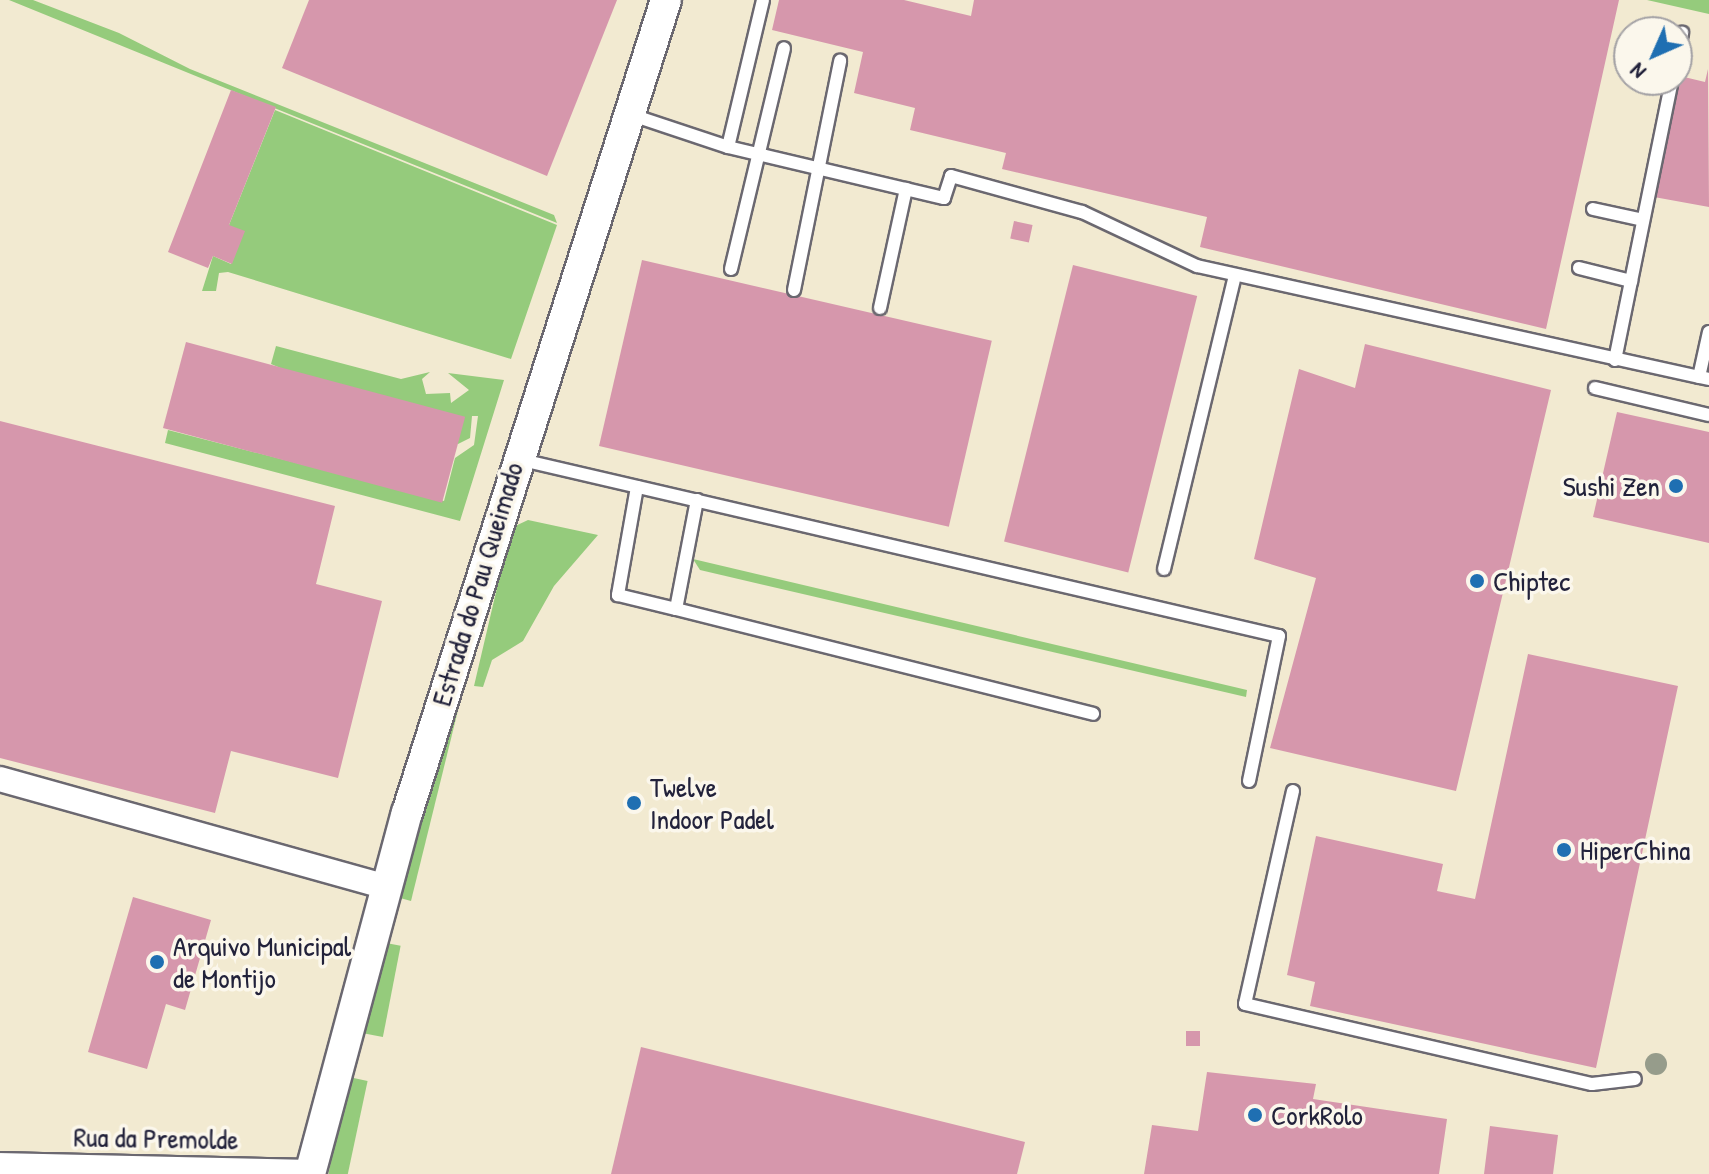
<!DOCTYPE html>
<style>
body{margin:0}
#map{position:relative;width:1709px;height:1174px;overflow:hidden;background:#f2ead1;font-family:"Patrick Hand",sans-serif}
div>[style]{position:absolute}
.green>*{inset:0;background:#95cb7c;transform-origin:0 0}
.building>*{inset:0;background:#d697ac;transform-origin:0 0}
.roads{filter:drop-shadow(2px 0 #6b6870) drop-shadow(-2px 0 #6b6870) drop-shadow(0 2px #6b6870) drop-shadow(0 -2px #6b6870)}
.service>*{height:12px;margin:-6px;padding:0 6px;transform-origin:6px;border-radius:6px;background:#fff}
.minor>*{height:24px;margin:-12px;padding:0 12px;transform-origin:12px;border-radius:12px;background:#fff}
.tertiary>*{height:30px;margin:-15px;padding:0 15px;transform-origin:15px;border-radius:15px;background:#fff}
.trees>*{width:22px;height:22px;margin:-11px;border-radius:50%;background:#969c8b}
.dots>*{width:22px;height:22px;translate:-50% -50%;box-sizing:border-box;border:4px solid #fbf7ec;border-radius:50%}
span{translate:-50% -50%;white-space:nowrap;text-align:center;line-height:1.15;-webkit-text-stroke:7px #fbf7ec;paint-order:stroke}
.poi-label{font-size:28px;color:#22223b}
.right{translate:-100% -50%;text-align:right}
.left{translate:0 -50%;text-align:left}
.street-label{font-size:28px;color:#22223b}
.north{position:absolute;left:1613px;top:16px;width:80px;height:80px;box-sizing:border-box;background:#fbf7ec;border:2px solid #a4a2a5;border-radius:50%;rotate:225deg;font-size:22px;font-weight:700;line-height:32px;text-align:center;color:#22223b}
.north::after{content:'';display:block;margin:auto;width:28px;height:36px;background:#1f6fb2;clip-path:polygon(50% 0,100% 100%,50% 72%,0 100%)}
</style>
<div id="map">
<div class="green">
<i style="clip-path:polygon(9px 0,33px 0,119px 33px,190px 69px,554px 215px,557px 223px)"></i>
<i style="clip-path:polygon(1647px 0,1709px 0,1709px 14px)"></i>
<i style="clip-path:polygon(275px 110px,557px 225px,511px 359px,228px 272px,219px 273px,216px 291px,202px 291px,213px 256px,231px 264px,229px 225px)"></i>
<i style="clip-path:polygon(276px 346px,401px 379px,430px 372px,422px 379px,426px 394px,450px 393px,451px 403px,469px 390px,448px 373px,504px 380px,460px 521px,165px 443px,168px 430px,444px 501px,455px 458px,474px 445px,478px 416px,472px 416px,470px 438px,458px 444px,271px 364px)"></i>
<i style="clip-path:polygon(528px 520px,598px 535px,554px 586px,523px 641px,492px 660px,483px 687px,474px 686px,511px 528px)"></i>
<i style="clip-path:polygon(693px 559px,1247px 690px,1246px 697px,700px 570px)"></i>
<i style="clip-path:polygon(454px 689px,463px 690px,411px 901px,393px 896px)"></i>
<i style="left:381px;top:942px;width:20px;height:93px;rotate:11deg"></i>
<i style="left:349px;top:1077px;width:19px;height:99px;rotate:12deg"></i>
</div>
<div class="building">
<i style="clip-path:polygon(309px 0,617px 0,547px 176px,282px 68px)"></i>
<i style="clip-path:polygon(779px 0,904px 0,971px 16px,974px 0,1619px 0,1546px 329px,1200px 247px,1207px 217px,1002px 169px,1006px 153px,910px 130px,915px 108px,854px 93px,863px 52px,772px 30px)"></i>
<i style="clip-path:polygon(1708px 69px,1709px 207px,1654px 197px,1680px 76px,1705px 82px)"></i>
<i style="clip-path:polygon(231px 90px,276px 107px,229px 225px,245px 231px,232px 264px,213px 256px,208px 268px,168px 252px)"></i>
<i style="left:1014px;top:221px;width:19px;height:18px;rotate:12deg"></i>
<i style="left:642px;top:260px;width:359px;height:191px;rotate:13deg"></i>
<i style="left:1073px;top:265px;width:128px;height:285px;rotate:14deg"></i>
<i style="left:186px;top:342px;width:289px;height:89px;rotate:15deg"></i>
<i style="clip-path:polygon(1365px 344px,1551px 390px,1456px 791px,1270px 748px,1316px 578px,1254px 559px,1299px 369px,1355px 388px)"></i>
<i style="clip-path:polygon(1617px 412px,1709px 432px,1709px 543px,1593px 517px)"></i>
<i style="clip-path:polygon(0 421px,335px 506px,316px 584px,382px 601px,338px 778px,231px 751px,215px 813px,0 758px)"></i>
<i style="clip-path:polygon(1528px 654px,1678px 686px,1596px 1068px,1310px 1006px,1315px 982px,1287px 975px,1316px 836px,1443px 864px,1437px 891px,1475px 899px)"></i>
<i style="clip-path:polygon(133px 897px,211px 920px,185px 1010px,166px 1004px,147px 1069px,88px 1052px)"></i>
<i style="left:1186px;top:1031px;width:14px;height:15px"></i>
<i style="clip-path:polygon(641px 1047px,1025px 1142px,1017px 1174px,611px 1174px)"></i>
<i style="clip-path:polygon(1207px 1072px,1316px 1084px,1313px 1099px,1447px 1119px,1439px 1174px,1144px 1174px,1152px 1125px,1198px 1131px)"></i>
<i style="clip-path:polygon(1490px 1126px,1558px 1135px,1553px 1174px,1484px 1174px)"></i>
</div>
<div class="roads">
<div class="service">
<i style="left:1677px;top:57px;width:25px;rotate:-78deg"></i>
<i style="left:629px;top:114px;width:104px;rotate:18.4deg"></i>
<i style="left:728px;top:147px;width:222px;rotate:13.3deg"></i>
<i style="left:944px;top:198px;width:23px;rotate:-72deg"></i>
<i style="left:951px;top:176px;width:136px;rotate:15.4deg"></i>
<i style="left:1082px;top:212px;width:127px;rotate:25.2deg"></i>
<i style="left:1197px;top:266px;width:524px;rotate:12.45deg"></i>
<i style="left:728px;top:147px;width:151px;rotate:-76.6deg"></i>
<i style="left:1593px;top:209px;width:51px;rotate:12.4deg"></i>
<i style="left:1579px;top:268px;width:54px;rotate:14deg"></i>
<i style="left:731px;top:269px;width:227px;rotate:-76.5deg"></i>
<i style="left:794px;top:290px;width:234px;rotate:-78.6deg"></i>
<i style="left:880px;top:308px;width:122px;rotate:-77.7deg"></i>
<i style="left:1615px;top:360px;width:286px;rotate:-78.5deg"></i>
<i style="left:1699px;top:377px;width:46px;rotate:-77.5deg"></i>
<i style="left:1595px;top:388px;width:117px;rotate:13.3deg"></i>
<i style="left:522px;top:460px;width:777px;rotate:13.09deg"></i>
<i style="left:1279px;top:636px;width:148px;rotate:101.7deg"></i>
<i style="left:637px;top:487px;width:110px;rotate:100deg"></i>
<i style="left:618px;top:595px;width:60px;rotate:13.6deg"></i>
<i style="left:697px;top:500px;width:111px;rotate:100.9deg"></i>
<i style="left:676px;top:609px;width:430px;rotate:14.1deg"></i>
<i style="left:1164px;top:569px;width:302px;rotate:-76.4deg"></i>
<i style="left:1293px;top:791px;width:218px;rotate:102.7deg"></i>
<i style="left:1245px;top:1004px;width:356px;rotate:13deg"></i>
<i style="left:1592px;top:1084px;width:43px;rotate:-6.6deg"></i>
</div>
<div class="minor">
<i style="left:0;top:779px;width:403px;rotate:15.6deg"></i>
<i style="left:0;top:1165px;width:311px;rotate:1.3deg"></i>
</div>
<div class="tertiary">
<i style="left:310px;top:1174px;width:374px;rotate:-75deg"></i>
<i style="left:407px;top:813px;width:853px;rotate:-72.33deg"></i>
</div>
</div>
<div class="trees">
<i style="left:1656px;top:1064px"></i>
</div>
<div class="dots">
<i style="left:1676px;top:486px;background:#1f6fb2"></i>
<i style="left:1477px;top:581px;background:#1f6fb2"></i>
<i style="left:634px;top:803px;background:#1f6fb2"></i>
<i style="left:1564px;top:850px;background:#1f6fb2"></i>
<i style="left:157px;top:962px;background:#1f6fb2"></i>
<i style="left:1255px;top:1115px;background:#1f6fb2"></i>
</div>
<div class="poi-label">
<span class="right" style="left:1660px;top:486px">Sushi Zen</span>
<span class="left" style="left:1493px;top:581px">Chiptec</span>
<span class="left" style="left:650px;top:803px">Twelve<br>Indoor Padel</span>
<span class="left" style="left:1580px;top:850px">HiperChina</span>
<span class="left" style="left:173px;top:962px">Arquivo Municipal<br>de Montijo</span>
<span class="left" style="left:1271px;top:1115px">CorkRolo</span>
</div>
<div class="street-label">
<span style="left:477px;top:584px;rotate:-73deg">Estrada do Pau Queimado</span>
<span style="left:156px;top:1138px;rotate:1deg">Rua da Premolde</span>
</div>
<div class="north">N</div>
</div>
